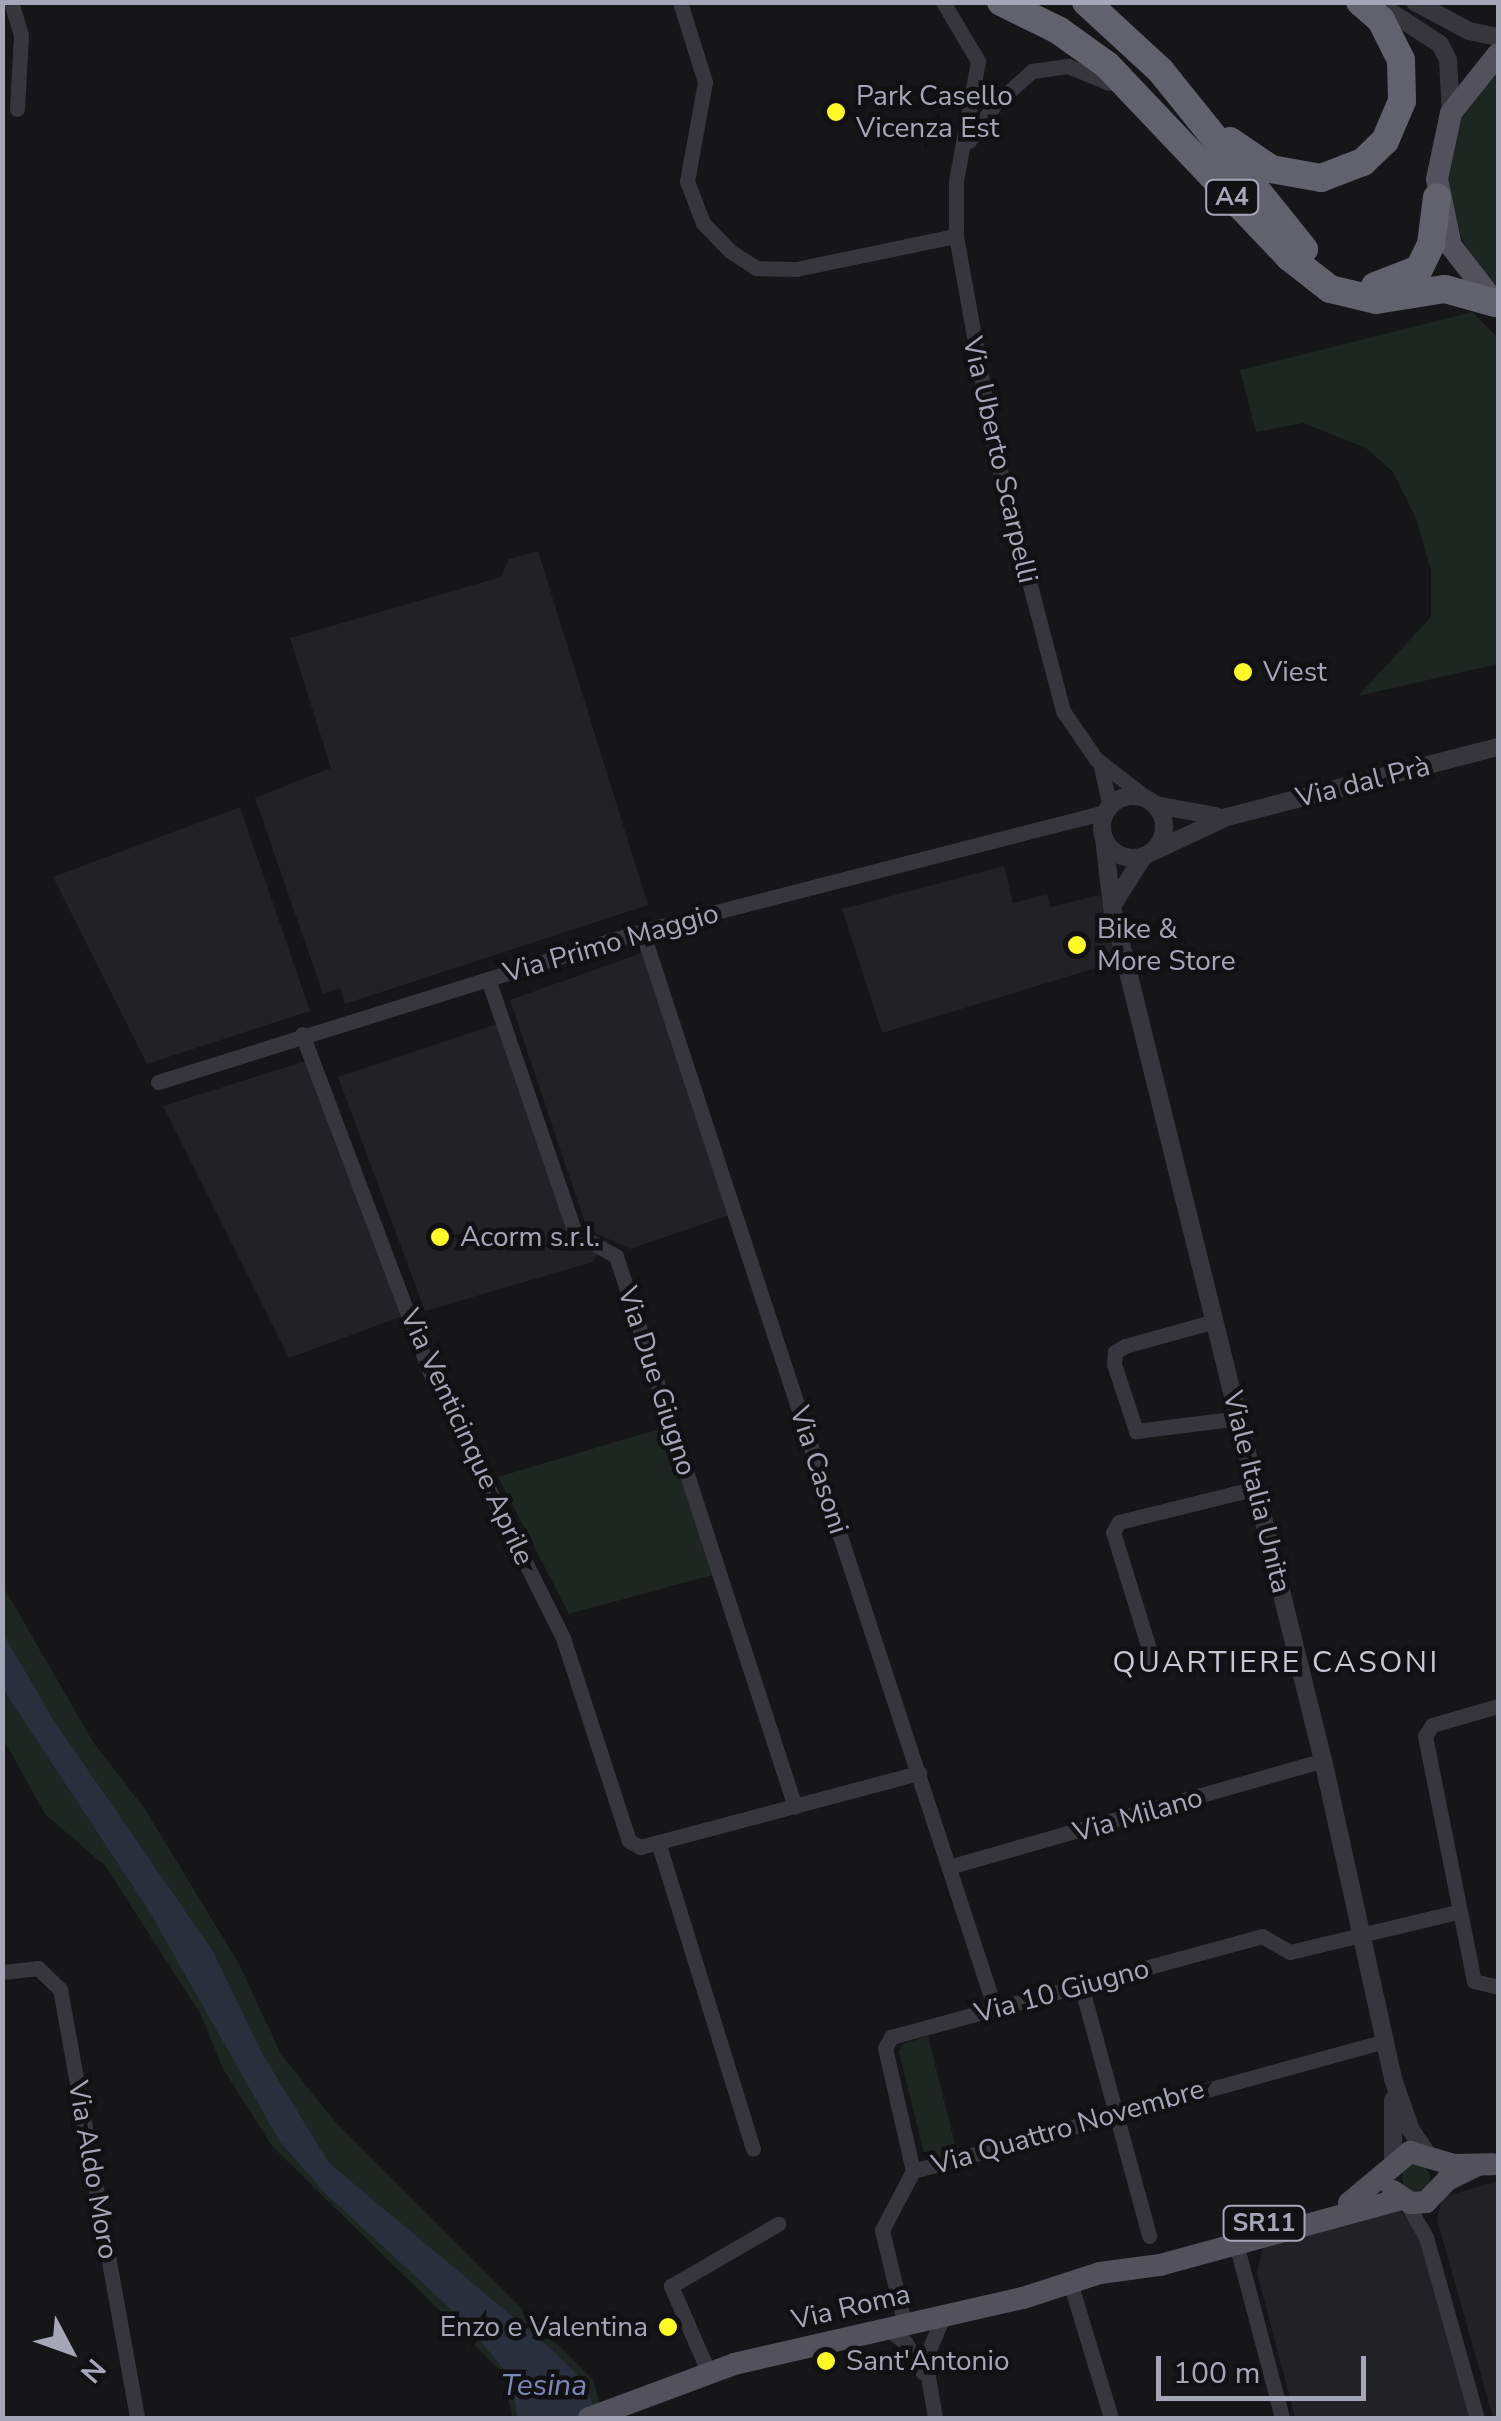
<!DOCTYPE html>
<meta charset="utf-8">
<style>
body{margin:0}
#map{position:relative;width:1501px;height:2421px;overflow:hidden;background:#161518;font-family:"Nunito Sans",sans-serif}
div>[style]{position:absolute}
.built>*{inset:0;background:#222125}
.green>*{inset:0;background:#1d2621}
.round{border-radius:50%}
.water>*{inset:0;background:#2a2f3d}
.minor>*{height:15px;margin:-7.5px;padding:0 7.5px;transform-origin:7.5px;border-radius:7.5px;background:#37363d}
.tertiary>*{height:18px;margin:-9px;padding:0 9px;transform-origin:9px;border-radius:9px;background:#37363d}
.tertiary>.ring{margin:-9px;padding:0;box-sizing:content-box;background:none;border:18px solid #37363d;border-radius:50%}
.primary>*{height:22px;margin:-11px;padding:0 11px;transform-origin:11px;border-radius:11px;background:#53525c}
.motorway>*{height:28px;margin:-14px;padding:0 14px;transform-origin:14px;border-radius:14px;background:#62626e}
.dots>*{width:28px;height:28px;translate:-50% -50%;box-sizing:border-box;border:5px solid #111013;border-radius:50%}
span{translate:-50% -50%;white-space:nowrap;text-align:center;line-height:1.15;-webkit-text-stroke:9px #111013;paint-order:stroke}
.shield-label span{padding:2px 8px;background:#111013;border:2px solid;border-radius:8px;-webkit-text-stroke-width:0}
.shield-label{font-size:25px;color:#a6a6b9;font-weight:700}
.poi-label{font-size:28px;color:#a6a6b9}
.left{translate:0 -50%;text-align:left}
.right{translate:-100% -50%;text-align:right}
.street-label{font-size:28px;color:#a6a6b9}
.neighbourhood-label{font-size:30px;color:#c8c8d5;letter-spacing:2.5px}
.water-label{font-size:30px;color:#7a88b7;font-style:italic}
.frame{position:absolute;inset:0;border:5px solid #a6a6b9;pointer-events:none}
.north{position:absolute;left:20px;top:2301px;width:100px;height:100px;-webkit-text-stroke:8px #111013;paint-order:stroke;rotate:131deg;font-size:28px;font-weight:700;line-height:40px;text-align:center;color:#a6a6b9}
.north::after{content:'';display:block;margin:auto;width:35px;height:45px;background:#a6a6b9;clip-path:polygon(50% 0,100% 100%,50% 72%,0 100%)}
.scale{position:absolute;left:1156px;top:2356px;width:210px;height:45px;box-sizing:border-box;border:5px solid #a6a6b9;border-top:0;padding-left:12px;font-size:30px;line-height:35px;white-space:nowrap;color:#a6a6b9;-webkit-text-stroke:8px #111013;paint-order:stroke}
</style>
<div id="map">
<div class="built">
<i style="clip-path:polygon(538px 551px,648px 905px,345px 1004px,340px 988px,323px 994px,255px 798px,331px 768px,290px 638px,501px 577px,509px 559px)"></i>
<i style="clip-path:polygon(240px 807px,310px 1011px,147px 1064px,53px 877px)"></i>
<i style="clip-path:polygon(1004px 866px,1013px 903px,1047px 894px,1050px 907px,1100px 895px,1116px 962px,882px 1033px,842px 909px)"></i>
<i style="clip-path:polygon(647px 951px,735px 1213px,630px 1249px,587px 1229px,510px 1000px)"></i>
<i style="clip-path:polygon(500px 1023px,574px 1242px,598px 1254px,593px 1262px,425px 1311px,338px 1077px)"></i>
<i style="clip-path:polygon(309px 1060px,403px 1316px,289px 1358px,163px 1106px)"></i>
<i style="clip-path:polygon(1498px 2181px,1498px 2418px,1493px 2418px,1437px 2219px,1443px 2197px)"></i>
<i style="clip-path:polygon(1399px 2209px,1419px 2233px,1472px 2418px,1295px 2418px,1257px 2273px,1263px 2247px)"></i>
</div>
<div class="green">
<i style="clip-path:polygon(1498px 70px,1498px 287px,1470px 257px,1450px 210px,1447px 168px,1458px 123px)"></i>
<i style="clip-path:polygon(1472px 312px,1498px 338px,1498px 664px,1358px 696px,1431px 617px,1431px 570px,1417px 521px,1393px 472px,1366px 448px,1303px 423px,1256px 432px,1240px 370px)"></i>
<i style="clip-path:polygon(669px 1426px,716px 1574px,569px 1614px,498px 1477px)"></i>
<i style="clip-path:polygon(2px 1584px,93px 1742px,145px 1809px,239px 1964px,281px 2054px,336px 2123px,593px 2380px,604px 2418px,512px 2418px,504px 2374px,272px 2146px,223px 2069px,201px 2015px,106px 1867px,45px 1814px,3px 1738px)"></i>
<i style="clip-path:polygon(928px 2036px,957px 2152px,932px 2159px,924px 2153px,899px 2052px,903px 2044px)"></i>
<i class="round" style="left:1402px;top:2164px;width:28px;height:28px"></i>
</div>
<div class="water">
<i style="clip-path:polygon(2px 1632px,54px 1721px,212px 1950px,263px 2055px,329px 2163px,550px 2348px,585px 2382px,597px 2418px,518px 2418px,510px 2377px,465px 2322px,326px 2194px,280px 2142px,148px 1909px,3px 1689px)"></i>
</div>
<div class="minor">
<i style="left:11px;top:2px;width:34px;rotate:73deg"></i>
<i style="left:21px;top:35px;width:74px;rotate:93.1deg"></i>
<i style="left:680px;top:2px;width:84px;rotate:72.6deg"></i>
<i style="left:705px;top:82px;width:101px;rotate:100.3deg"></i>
<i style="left:687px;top:181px;width:45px;rotate:69.1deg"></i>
<i style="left:703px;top:223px;width:39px;rotate:46deg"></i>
<i style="left:730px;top:251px;width:31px;rotate:33deg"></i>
<i style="left:756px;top:268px;width:40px;rotate:1.4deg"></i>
<i style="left:796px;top:269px;width:163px;rotate:-11.7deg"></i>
<i style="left:943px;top:2px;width:69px;rotate:59.3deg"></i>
<i style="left:978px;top:61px;width:122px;rotate:100.4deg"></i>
<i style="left:956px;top:181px;width:55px;rotate:90deg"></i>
<i style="left:956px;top:236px;width:215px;rotate:79.8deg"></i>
<i style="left:994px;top:448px;width:272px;rotate:75.3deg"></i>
<i style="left:1063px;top:711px;width:58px;rotate:55.5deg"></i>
<i style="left:1096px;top:759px;width:66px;rotate:37.6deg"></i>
<i style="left:969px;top:141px;width:45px;rotate:-54.9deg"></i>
<i style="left:995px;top:104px;width:50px;rotate:-41.7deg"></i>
<i style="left:1032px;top:71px;width:36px;rotate:-8deg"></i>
<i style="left:1068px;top:66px;width:44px;rotate:22.5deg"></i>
<i style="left:1101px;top:767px;width:41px;rotate:77.3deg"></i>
<i style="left:642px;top:931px;width:1134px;rotate:71.87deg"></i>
<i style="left:488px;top:979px;width:268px;rotate:71.1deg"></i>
<i style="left:575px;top:1233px;width:47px;rotate:29.3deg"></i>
<i style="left:616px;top:1256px;width:579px;rotate:72deg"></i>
<i style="left:302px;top:1034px;width:359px;rotate:69.3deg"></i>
<i style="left:429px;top:1370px;width:300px;rotate:63.4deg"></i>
<i style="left:563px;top:1638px;width:213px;rotate:72deg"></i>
<i style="left:629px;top:1841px;width:13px;rotate:29deg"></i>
<i style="left:640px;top:1847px;width:289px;rotate:-14.9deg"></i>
<i style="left:158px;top:1082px;width:507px;rotate:-17.33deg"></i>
<i style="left:642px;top:931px;width:479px;rotate:-14.4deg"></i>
<i style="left:1215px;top:1321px;width:93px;rotate:164.5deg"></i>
<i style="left:1125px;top:1346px;width:12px;rotate:149deg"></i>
<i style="left:1115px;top:1352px;width:12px;rotate:95deg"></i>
<i style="left:1114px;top:1364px;width:71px;rotate:71.8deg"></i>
<i style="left:1136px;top:1431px;width:104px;rotate:-7.2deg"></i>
<i style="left:1154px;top:1665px;width:139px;rotate:-107.1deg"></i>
<i style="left:1113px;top:1532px;width:12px;rotate:-59deg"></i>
<i style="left:1119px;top:1522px;width:141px;rotate:-13.9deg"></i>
<i style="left:1498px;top:1706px;width:69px;rotate:163.9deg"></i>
<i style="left:1432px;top:1725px;width:13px;rotate:122deg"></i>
<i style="left:1425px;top:1736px;width:250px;rotate:78.7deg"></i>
<i style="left:1474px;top:1981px;width:25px;rotate:14deg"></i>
<i style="left:658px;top:1842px;width:321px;rotate:72.8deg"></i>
<i style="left:952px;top:1866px;width:386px;rotate:-15.9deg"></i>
<i style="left:2px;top:1972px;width:36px;rotate:-6deg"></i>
<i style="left:38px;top:1968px;width:30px;rotate:44deg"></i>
<i style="left:60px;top:1989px;width:436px;rotate:79.8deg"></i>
<i style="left:1081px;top:1985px;width:260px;rotate:74.8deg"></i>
<i style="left:913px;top:2171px;width:490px;rotate:-15.4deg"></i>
<i style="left:1405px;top:2201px;width:42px;rotate:59.7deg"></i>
<i style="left:1426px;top:2237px;width:188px;rotate:74.3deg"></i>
<i style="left:1233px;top:2232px;width:192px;rotate:75.2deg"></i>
<i style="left:1070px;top:2282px;width:142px;rotate:73.2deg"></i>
<i style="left:905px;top:2326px;width:99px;rotate:-103.5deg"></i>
<i style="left:882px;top:2230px;width:67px;rotate:-62.3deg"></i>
<i style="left:913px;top:2171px;width:126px;rotate:-102.8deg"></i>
<i style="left:885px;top:2048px;width:13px;rotate:-61deg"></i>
<i style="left:891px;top:2037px;width:385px;rotate:-15.2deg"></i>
<i style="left:1262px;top:1936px;width:32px;rotate:30deg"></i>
<i style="left:1290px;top:1952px;width:172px;rotate:-13.5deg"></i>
<i style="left:889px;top:2330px;width:21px;rotate:37deg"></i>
<i style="left:906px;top:2343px;width:34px;rotate:60deg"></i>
<i style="left:708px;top:2371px;width:93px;rotate:-113.5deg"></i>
<i style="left:671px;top:2286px;width:124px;rotate:-30.1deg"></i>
<i style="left:935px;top:2418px;width:60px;rotate:-99.6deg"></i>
<i style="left:925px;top:2359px;width:46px;rotate:-66.8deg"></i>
</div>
<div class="tertiary">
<i style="left:1375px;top:2px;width:77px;rotate:32.9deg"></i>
<i style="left:1440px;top:44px;width:18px;rotate:63deg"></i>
<i style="left:1448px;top:60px;width:53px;rotate:86.8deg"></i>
<i style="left:1415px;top:2px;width:61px;rotate:28.2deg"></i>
<i style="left:1469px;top:31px;width:30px;rotate:12deg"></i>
<i class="ring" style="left:1102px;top:796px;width:44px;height:44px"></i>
<i style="left:1156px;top:805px;width:61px;rotate:10.4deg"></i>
<i style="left:1104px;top:838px;width:69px;rotate:83.4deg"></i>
<i style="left:1112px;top:907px;width:879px;rotate:76.11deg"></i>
<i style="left:1323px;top:1760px;width:327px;rotate:77.6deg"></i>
<i style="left:1393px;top:2079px;width:54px;rotate:70.6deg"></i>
<i style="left:1411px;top:2130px;width:30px;rotate:56deg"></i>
<i style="left:1152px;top:852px;width:83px;rotate:-25deg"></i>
<i style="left:1227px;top:817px;width:280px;rotate:-14.5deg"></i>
<i style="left:1112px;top:906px;width:58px;rotate:-57.7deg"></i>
<i style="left:1393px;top:2164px;width:64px;rotate:-90deg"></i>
</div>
<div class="primary">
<i style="left:1496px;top:304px;width:73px;rotate:-127.8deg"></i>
<i style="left:1451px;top:246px;width:68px;rotate:-101.8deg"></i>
<i style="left:1437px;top:179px;width:67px;rotate:-78deg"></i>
<i style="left:1451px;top:113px;width:75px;rotate:-51.5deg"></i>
<i style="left:1393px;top:2191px;width:22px;rotate:34deg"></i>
<i style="left:1411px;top:2203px;width:15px;rotate:-4deg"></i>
<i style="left:1426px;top:2202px;width:30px;rotate:-46deg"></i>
<i style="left:1447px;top:2180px;width:30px;rotate:-26deg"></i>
<i style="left:1349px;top:2203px;width:80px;rotate:-39.9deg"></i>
<i style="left:1410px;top:2152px;width:46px;rotate:16.5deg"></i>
<i style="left:1454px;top:2165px;width:39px;rotate:-1deg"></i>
<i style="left:589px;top:2418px;width:155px;rotate:-20.4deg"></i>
<i style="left:734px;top:2364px;width:296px;rotate:-12.9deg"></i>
<i style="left:1023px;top:2298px;width:81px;rotate:-18deg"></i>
<i style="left:1100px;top:2273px;width:61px;rotate:-7.6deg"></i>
<i style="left:1160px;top:2265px;width:250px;rotate:-15.3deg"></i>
</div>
<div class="motorway">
<i style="left:1001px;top:2px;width:64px;rotate:26.2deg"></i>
<i style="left:1058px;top:30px;width:60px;rotate:35.5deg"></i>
<i style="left:1107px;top:65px;width:265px;rotate:46.5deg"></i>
<i style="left:1289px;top:257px;width:52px;rotate:38deg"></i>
<i style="left:1330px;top:289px;width:47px;rotate:13.4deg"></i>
<i style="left:1376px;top:300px;width:70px;rotate:-9.1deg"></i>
<i style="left:1445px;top:289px;width:52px;rotate:15.6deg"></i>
<i style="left:1086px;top:2px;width:100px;rotate:42.6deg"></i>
<i style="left:1160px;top:70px;width:230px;rotate:51.2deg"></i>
<i style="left:1230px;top:141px;width:50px;rotate:34.3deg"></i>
<i style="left:1271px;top:169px;width:51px;rotate:10.2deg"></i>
<i style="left:1321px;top:178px;width:45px;rotate:-20.9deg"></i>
<i style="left:1363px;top:162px;width:30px;rotate:-44deg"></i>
<i style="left:1385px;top:141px;width:43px;rotate:-67deg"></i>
<i style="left:1402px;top:101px;width:41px;rotate:-91.4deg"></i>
<i style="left:1401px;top:60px;width:45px;rotate:-116.6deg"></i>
<i style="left:1381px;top:20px;width:28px;rotate:-139deg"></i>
<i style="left:1375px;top:286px;width:47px;rotate:-21.1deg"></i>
<i style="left:1419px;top:269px;width:28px;rotate:-64deg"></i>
<i style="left:1431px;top:244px;width:47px;rotate:-82.7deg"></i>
</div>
<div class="dots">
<i style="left:836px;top:112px;background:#fff926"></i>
<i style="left:1243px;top:672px;background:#fff926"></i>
<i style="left:1077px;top:945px;background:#fff926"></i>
<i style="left:440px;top:1237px;background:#fff926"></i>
<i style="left:668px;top:2327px;background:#fff926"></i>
<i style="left:826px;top:2361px;background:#fff926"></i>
</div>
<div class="shield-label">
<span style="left:1232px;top:197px">A4</span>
<span style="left:1264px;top:2223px">SR11</span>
</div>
<div class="poi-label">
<span class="left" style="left:856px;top:112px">Park Casello<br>Vicenza Est</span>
<span class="left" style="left:1263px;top:672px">Viest</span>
<span class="left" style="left:1097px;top:945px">Bike &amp;<br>More Store</span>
<span class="left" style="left:460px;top:1237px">Acorm s.r.l.</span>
<span class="right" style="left:648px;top:2327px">Enzo e Valentina</span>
<span class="left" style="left:846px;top:2361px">Sant'Antonio</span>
</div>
<div class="street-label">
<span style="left:1000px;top:460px;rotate:77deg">Via Uberto Scarpelli</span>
<span style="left:1363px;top:782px;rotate:-14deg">Via dal Prà</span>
<span style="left:611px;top:943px;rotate:-16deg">Via Primo Maggio</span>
<span style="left:657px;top:1381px;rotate:72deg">Via Due Giugno</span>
<span style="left:467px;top:1437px;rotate:65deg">Via Venticinque Aprile</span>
<span style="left:819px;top:1470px;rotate:72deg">Via Casoni</span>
<span style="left:1257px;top:1492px;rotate:76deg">Viale Italia Unita</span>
<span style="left:1138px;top:1815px;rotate:-16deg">Via Milano</span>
<span style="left:1062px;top:1991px;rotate:-15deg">Via 10 Giugno</span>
<span style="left:1068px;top:2127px;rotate:-16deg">Via Quattro Novembre</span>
<span style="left:93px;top:2170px;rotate:80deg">Via Aldo Moro</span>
<span style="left:851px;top:2307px;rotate:-13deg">Via Roma</span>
</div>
<div class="neighbourhood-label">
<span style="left:1276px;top:1663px">QUARTIERE CASONI</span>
</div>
<div class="water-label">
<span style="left:544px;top:2386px">Tesina</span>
</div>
<div class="frame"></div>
<div class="north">N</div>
<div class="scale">100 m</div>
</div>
